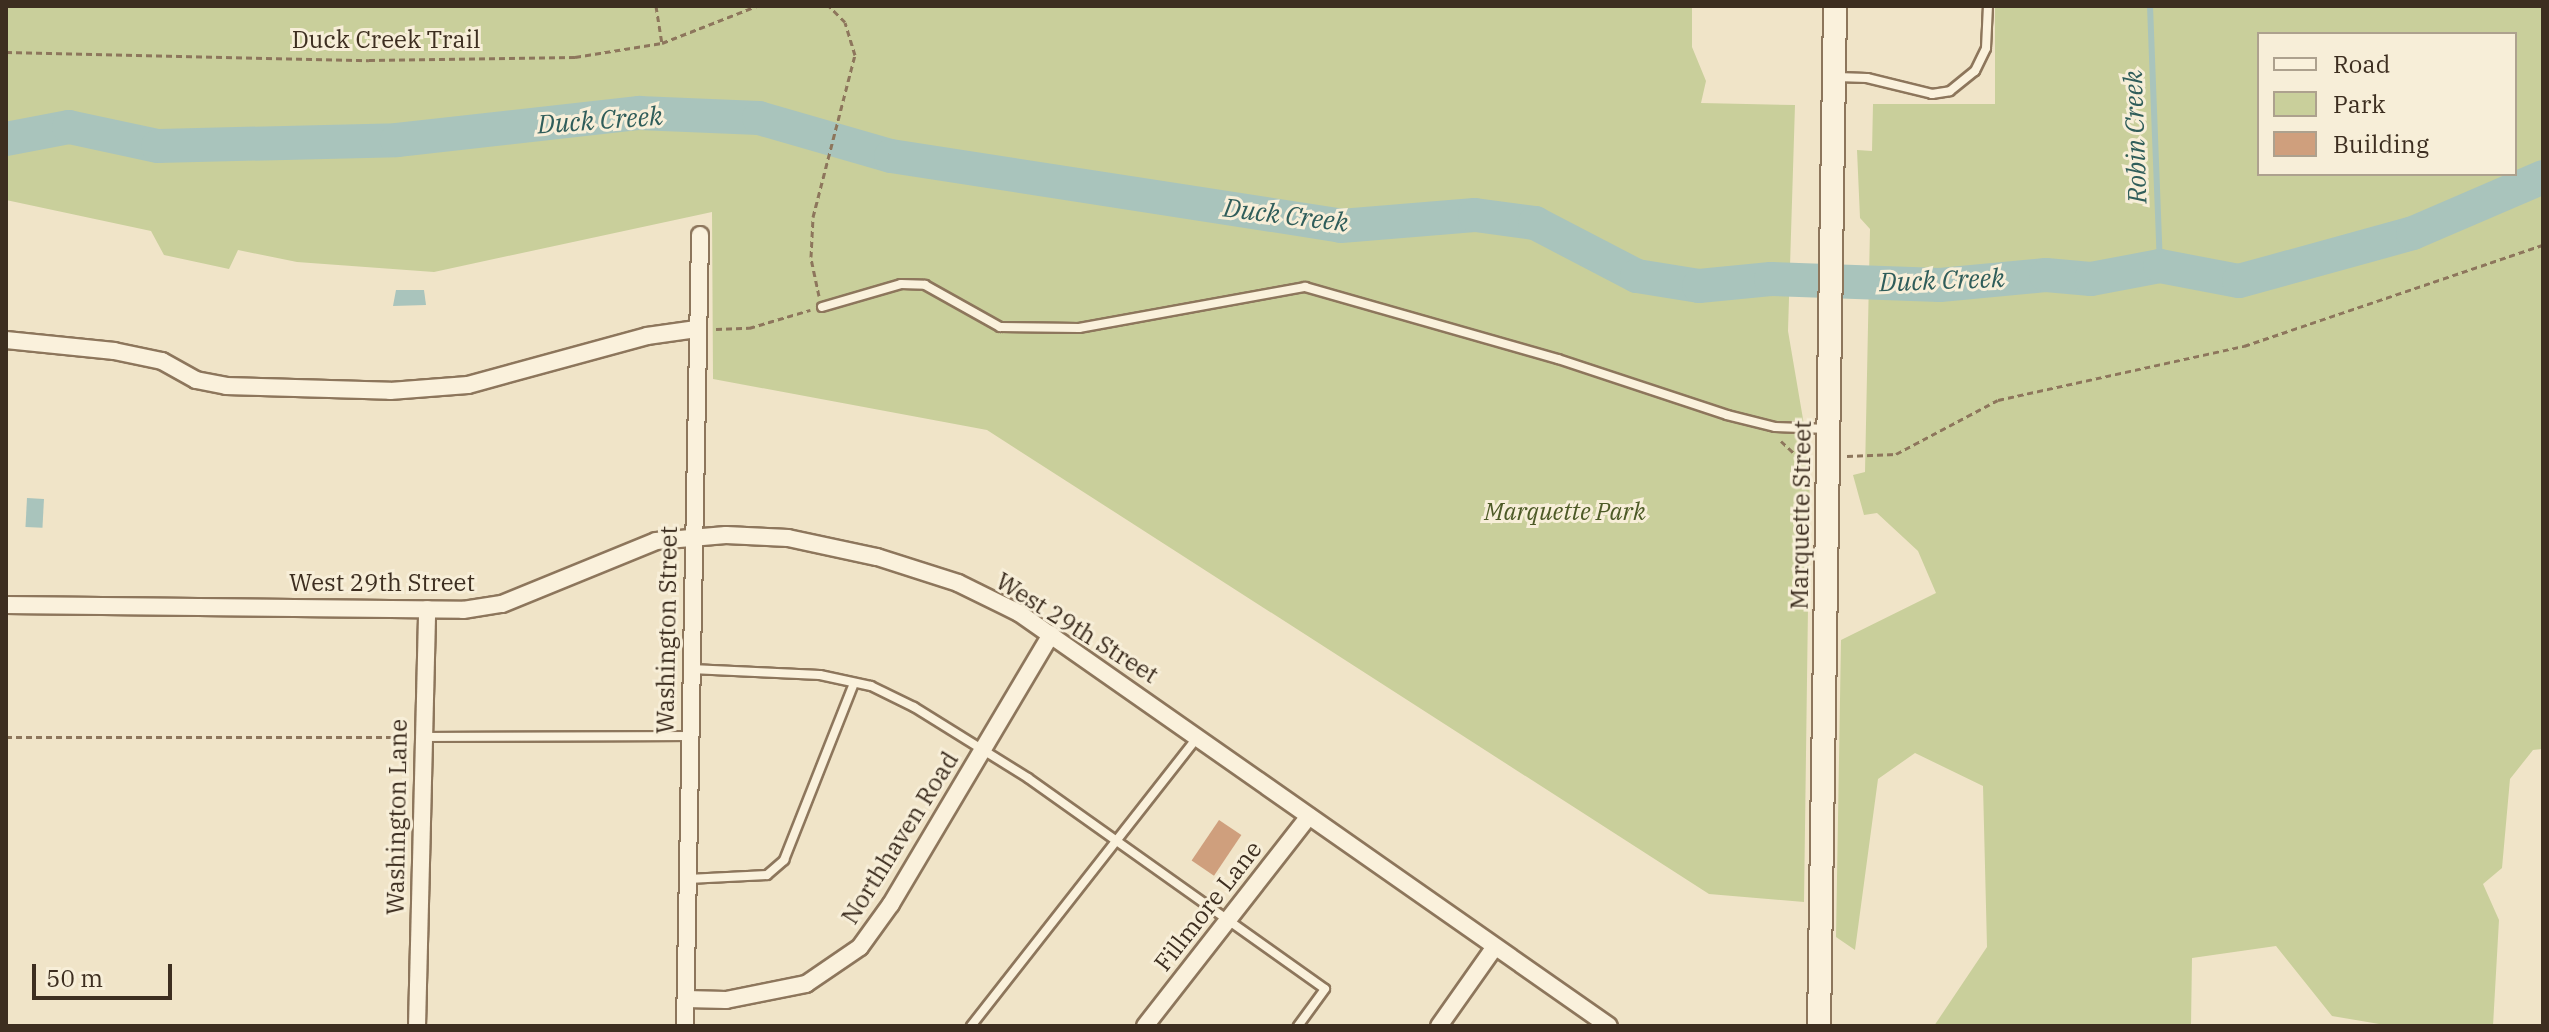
<!DOCTYPE html>
<style>
body{margin:0}
#map{position:relative;width:2549px;height:1032px;overflow:hidden;background:#f0e4c8;font-family:"IBM Plex Serif",serif}
div>[style]{position:absolute}
.green>*{inset:0;background:#c9cf9b}
.water>*{inset:0;background:#a9c4bc;transform-origin:0 0}
.stream>*{height:6px;margin:-3px;padding:0 3px;transform-origin:3px;border-radius:3px;background:#a9c4bc}
.river>*{height:34px;margin:-17px;padding:0 17px;transform-origin:17px;border-radius:17px;background:#a9c4bc}
.building>*{inset:0;background:#cf9f7d;transform-origin:0 0}
.path>*{height:3px;margin-top:-1.5px;transform-origin:0;background:repeating-linear-gradient(90deg,#8d765c 0 6px,transparent 0 10px)}
.roads{filter:drop-shadow(2px 0 #8d765c) drop-shadow(-2px 0 #8d765c) drop-shadow(0 2px #8d765c) drop-shadow(0 -2px #8d765c)}
.lane>*{height:8px;margin:-4px;padding:0 4px;transform-origin:4px;border-radius:4px;background:#faf1dc}
.street>*{height:16px;margin:-8px;padding:0 8px;transform-origin:8px;border-radius:8px;background:#faf1dc}
.secondary>*{height:22px;margin:-11px;padding:0 11px;transform-origin:11px;border-radius:11px;background:#faf1dc}
span{translate:-50% -50%;white-space:nowrap;text-align:center;line-height:1.15;-webkit-text-stroke:6px #f7eed8;paint-order:stroke}
.street-label{font-size:24px;color:#3d2e20}
.park-label{font-size:24px;color:#4d5a26;font-style:italic}
.water-label{font-size:26px;color:#2f5d5a;font-style:italic}
.frame{position:absolute;inset:0;border:8px solid #3d2e20;pointer-events:none}
.legend{position:absolute;left:2257px;top:32px;width:260px;height:144px;box-sizing:border-box;background:#f7eed8;border:2px solid #ada18e;margin:0;padding:10px 14px;list-style:none;font-size:24px;color:#3d2e20}
.legend li{display:flex;align-items:center;gap:16px;height:40px}
.legend b{width:40px;border:2px solid #ada18e}
.scale{position:absolute;left:32px;top:964px;width:140px;height:36px;box-sizing:border-box;border:4px solid #3d2e20;border-top:0;padding-left:10px;font-size:24px;line-height:28px;white-space:nowrap;color:#3d2e20;-webkit-text-stroke:6px #f7eed8;paint-order:stroke}
</style>
<div id="map">
<div class="green">
<i style="clip-path:polygon(6px 6px,1692px 6px,1692px 47px,1706px 81px,1701px 103px,1795px 105px,1788px 331px,1810px 460px,1804px 902px,1709px 894px,987px 430px,713px 379px,712px 212px,434px 272px,297px 262px,238px 250px,229px 269px,164px 255px,151px 231px,6px 200px)"></i>
<i style="clip-path:polygon(evenodd,1995px 6px,2543px 6px,2543px 749px,2533px 750px,2510px 779px,2502px 868px,2483px 884px,2499px 920px,2493px 1026px,2391px 1026px,2332px 1016px,2276px 946px,2192px 958px,2191px 1026px,1934px 1026px,1987px 947px,1983px 786px,1915px 753px,1878px 779px,1855px 950px,1836px 937px,1841px 640px,1936px 593px,1918px 551px,1877px 513px,1864px 515px,1853px 475px,1865px 472px,1870px 229px,1860px 218px,1857px 150px,1872px 151px,1873px 104px,1995px 104px,1995px 6px,2259px 34px,2515px 34px,2515px 174px,2259px 174px,2259px 34px)"></i>
</div>
<div class="water">
<i style="clip-path:polygon(396px 290px,424px 290px,426px 305px,393px 306px)"></i>
<i style="left:27px;top:498px;width:17px;height:29px;rotate:3deg"></i>
</div>
<div class="stream">
<i style="left:2150px;top:6px;width:260px;rotate:87.8deg"></i>
</div>
<div class="river">
<i style="left:6px;top:139px;width:64px;rotate:-10.8deg"></i>
<i style="left:69px;top:127px;width:91px;rotate:12.1deg"></i>
<i style="left:158px;top:146px;width:239px;rotate:-1.4deg"></i>
<i style="left:397px;top:140px;width:244px;rotate:-6.4deg"></i>
<i style="left:639px;top:113px;width:120px;rotate:2.4deg"></i>
<i style="left:759px;top:118px;width:137px;rotate:16.1deg"></i>
<i style="left:891px;top:156px;width:455px;rotate:8.8deg"></i>
<i style="left:1341px;top:226px;width:134px;rotate:-4.7deg"></i>
<i style="left:1475px;top:215px;width:61px;rotate:7.6deg"></i>
<i style="left:1535px;top:223px;width:115px;rotate:27.5deg"></i>
<i style="left:1637px;top:276px;width:63px;rotate:9.2deg"></i>
<i style="left:1699px;top:286px;width:72px;rotate:-5.6deg"></i>
<i style="left:1771px;top:279px;width:169px;rotate:2deg"></i>
<i style="left:1940px;top:285px;width:106px;rotate:-5.4deg"></i>
<i style="left:2046px;top:275px;width:45px;rotate:5.1deg"></i>
<i style="left:2091px;top:279px;width:70px;rotate:-10.7deg"></i>
<i style="left:2160px;top:266px;width:80px;rotate:10.8deg"></i>
<i style="left:2239px;top:281px;width:180px;rotate:-15.4deg"></i>
<i style="left:2413px;top:233px;width:142px;rotate:-23.3deg"></i>
</div>
<div class="building">
<i style="left:1219px;top:820px;width:27px;height:49px;rotate:34deg"></i>
</div>
<div class="path">
<i style="left:656px;top:6px;width:37px;rotate:81deg"></i>
<i style="left:6px;top:52px;width:363px;rotate:1.3deg"></i>
<i style="left:369px;top:60px;width:206px;rotate:-0.8deg"></i>
<i style="left:575px;top:57px;width:88px;rotate:-9.1deg"></i>
<i style="left:662px;top:43px;width:102px;rotate:-21.3deg"></i>
<i style="left:819px;top:296px;width:40px;rotate:-102deg"></i>
<i style="left:811px;top:257px;width:40px;rotate:-87.1deg"></i>
<i style="left:813px;top:217px;width:167px;rotate:-75.5deg"></i>
<i style="left:855px;top:55px;width:34px;rotate:-107deg"></i>
<i style="left:845px;top:22px;width:23px;rotate:-135deg"></i>
<i style="left:716px;top:329px;width:33px;rotate:-2deg"></i>
<i style="left:749px;top:328px;width:64px;rotate:-16.4deg"></i>
<i style="left:1781px;top:441px;width:21px;rotate:43deg"></i>
<i style="left:1796px;top:455px;width:12px"></i>
<i style="left:1847px;top:456px;width:49px;rotate:-2.3deg"></i>
<i style="left:1896px;top:454px;width:115px;rotate:-27.9deg"></i>
<i style="left:1998px;top:400px;width:252px;rotate:-12.4deg"></i>
<i style="left:2244px;top:346px;width:316px;rotate:-18.7deg"></i>
<i style="left:6px;top:737px;width:400px"></i>
</div>
<div class="roads">
<div class="lane">
<i style="left:1837px;top:77px;width:30px;rotate:2deg"></i>
<i style="left:1867px;top:78px;width:67px;rotate:13.8deg"></i>
<i style="left:1932px;top:94px;width:18px;rotate:-9deg"></i>
<i style="left:1950px;top:91px;width:32px;rotate:-39deg"></i>
<i style="left:1975px;top:71px;width:25px;rotate:-64deg"></i>
<i style="left:1986px;top:48px;width:42px;rotate:-87.3deg"></i>
<i style="left:822px;top:307px;width:82px;rotate:-16.2deg"></i>
<i style="left:901px;top:284px;width:24px;rotate:2deg"></i>
<i style="left:925px;top:285px;width:86px;rotate:29.2deg"></i>
<i style="left:1000px;top:327px;width:79px;rotate:0.7deg"></i>
<i style="left:1079px;top:328px;width:230px;rotate:-10.3deg"></i>
<i style="left:1305px;top:287px;width:263px;rotate:15.9deg"></i>
<i style="left:1558px;top:359px;width:178px;rotate:18.3deg"></i>
<i style="left:1727px;top:415px;width:49px;rotate:14deg"></i>
<i style="left:1775px;top:427px;width:53px;rotate:2.2deg"></i>
<i style="left:691px;top:669px;width:129px;rotate:2.7deg"></i>
<i style="left:820px;top:675px;width:52px;rotate:12.2deg"></i>
<i style="left:871px;top:686px;width:48px;rotate:26deg"></i>
<i style="left:914px;top:707px;width:134px;rotate:31.9deg"></i>
<i style="left:1028px;top:778px;width:364px;rotate:35.4deg"></i>
<i style="left:1325px;top:989px;width:46px;rotate:126.1deg"></i>
<i style="left:423px;top:737px;width:267px;rotate:-0.2deg"></i>
<i style="left:688px;top:879px;width:79px;rotate:-2.9deg"></i>
<i style="left:767px;top:875px;width:23px;rotate:-41deg"></i>
<i style="left:784px;top:860px;width:190px;rotate:-68.4deg"></i>
<i style="left:971px;top:1026px;width:367px;rotate:-51.9deg"></i>
</div>
<div class="street">
<i style="left:6px;top:340px;width:109px;rotate:5.8deg"></i>
<i style="left:114px;top:351px;width:49px;rotate:11.8deg"></i>
<i style="left:162px;top:361px;width:39px;rotate:29deg"></i>
<i style="left:196px;top:380px;width:31px;rotate:11deg"></i>
<i style="left:226px;top:386px;width:164px;rotate:1.7deg"></i>
<i style="left:390px;top:391px;width:78px;rotate:-4.4deg"></i>
<i style="left:468px;top:385px;width:186px;rotate:-15.3deg"></i>
<i style="left:647px;top:336px;width:50px;rotate:-8deg"></i>
<i style="left:6px;top:605px;width:457px;rotate:0.6deg"></i>
<i style="left:463px;top:610px;width:39px;rotate:-9deg"></i>
<i style="left:502px;top:604px;width:166px;rotate:-22.2deg"></i>
<i style="left:656px;top:541px;width:70px;rotate:-4.9deg"></i>
<i style="left:726px;top:535px;width:62px;rotate:2.8deg"></i>
<i style="left:788px;top:538px;width:91px;rotate:12.1deg"></i>
<i style="left:877px;top:557px;width:85px;rotate:17.8deg"></i>
<i style="left:958px;top:583px;width:68px;rotate:26.2deg"></i>
<i style="left:1019px;top:613px;width:720px;rotate:34.99deg"></i>
<i style="left:686px;top:999px;width:40px;rotate:1.4deg"></i>
<i style="left:726px;top:1000px;width:82px;rotate:-11.3deg"></i>
<i style="left:806px;top:984px;width:65px;rotate:-34.4deg"></i>
<i style="left:860px;top:947px;width:53px;rotate:-54.2deg"></i>
<i style="left:891px;top:904px;width:314px;rotate:-59.3deg"></i>
<i style="left:417px;top:1026px;width:417px;rotate:-88.6deg"></i>
<i style="left:685px;top:1026px;width:791px;rotate:-88.91deg"></i>
<i style="left:1145px;top:1026px;width:266px;rotate:-52deg"></i>
<i style="left:1439px;top:1026px;width:95px;rotate:-54.8deg"></i>
</div>
<div class="secondary">
<i style="left:1819px;top:1026px;width:1020px;rotate:-89.1deg"></i>
</div>
</div>
<div class="street-label">
<span style="left:386px;top:40px">Duck Creek Trail</span>
<span style="left:1801px;top:515px;rotate:-89deg">Marquette Street</span>
<span style="left:382px;top:583px">West 29th Street</span>
<span style="left:1077px;top:628px;rotate:32deg">West 29th Street</span>
<span style="left:667px;top:630px;rotate:-89deg">Washington Street</span>
<span style="left:397px;top:817px;rotate:-89deg">Washington Lane</span>
<span style="left:900px;top:838px;rotate:-58deg">Northhaven Road</span>
<span style="left:1208px;top:906px;rotate:-52deg">Fillmore Lane</span>
</div>
<div class="park-label">
<span style="left:1565px;top:512px">Marquette Park</span>
</div>
<div class="water-label">
<span style="left:600px;top:120px;rotate:-4deg">Duck Creek</span>
<span style="left:2135px;top:137px;rotate:-92deg">Robin Creek</span>
<span style="left:1286px;top:215px;rotate:7deg">Duck Creek</span>
<span style="left:1942px;top:280px;rotate:-2deg">Duck Creek</span>
</div>
<div class="frame"></div>
<ul class="legend">
<li><b style="height:10px;background:#faf1dc"></b>Road</li>
<li><b style="height:22px;background:#c9cf9b"></b>Park</li>
<li><b style="height:22px;background:#cf9f7d"></b>Building</li>
</ul>
<div class="scale">50 m</div>
</div>
